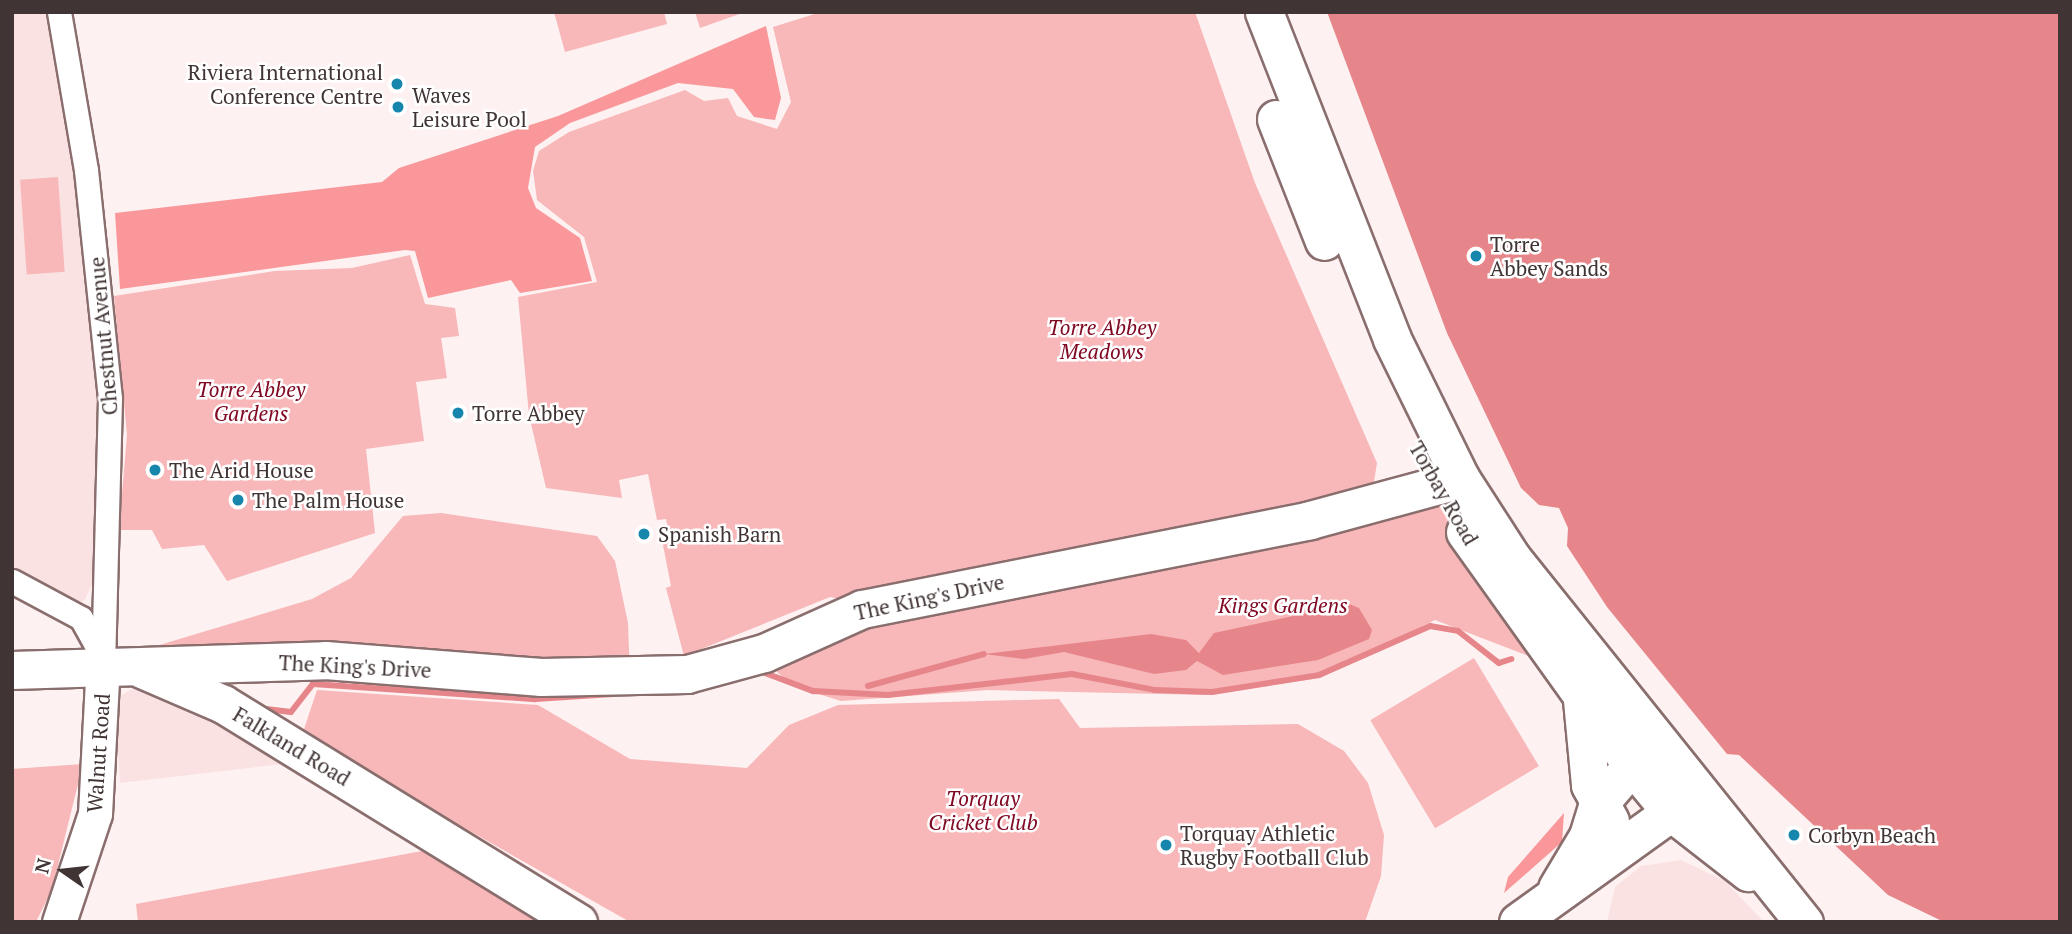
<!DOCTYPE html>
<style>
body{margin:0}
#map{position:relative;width:2072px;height:934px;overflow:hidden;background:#fef1f1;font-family:"PT Serif",serif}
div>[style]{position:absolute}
.built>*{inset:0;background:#fbe2e2}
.green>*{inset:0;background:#f8b7b8;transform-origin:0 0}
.forest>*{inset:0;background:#f9979a}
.water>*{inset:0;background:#e7868a}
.stream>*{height:6px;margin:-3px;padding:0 3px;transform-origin:3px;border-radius:3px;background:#e7868a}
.roads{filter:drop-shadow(2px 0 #8a6e6e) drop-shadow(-2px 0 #8a6e6e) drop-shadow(0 2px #8a6e6e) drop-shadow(0 -2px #8a6e6e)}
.street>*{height:23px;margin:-11.5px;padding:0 11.5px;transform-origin:11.5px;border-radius:11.5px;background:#fff}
.secondary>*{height:33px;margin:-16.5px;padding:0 16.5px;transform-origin:16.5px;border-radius:16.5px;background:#fff}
.primary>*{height:37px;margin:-18.5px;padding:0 18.5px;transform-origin:18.5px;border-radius:18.5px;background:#fff}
.dots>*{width:19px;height:19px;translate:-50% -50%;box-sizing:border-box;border:4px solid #fff;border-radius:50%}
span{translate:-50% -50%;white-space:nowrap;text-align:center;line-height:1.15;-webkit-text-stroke:5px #fff;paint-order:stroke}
.poi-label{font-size:21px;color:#413434}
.right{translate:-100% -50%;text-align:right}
.left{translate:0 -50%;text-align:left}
.park-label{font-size:21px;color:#800923;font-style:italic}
.street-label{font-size:21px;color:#413434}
.frame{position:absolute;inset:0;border:14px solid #413434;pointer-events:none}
.north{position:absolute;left:28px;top:836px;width:70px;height:70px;-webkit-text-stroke:5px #fff;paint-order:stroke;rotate:284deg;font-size:19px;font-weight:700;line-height:28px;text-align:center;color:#413434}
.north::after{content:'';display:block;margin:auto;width:24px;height:32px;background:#413434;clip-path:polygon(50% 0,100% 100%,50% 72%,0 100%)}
</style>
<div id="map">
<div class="built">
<i style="clip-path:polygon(12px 12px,50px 12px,61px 44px,103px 457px,92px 585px,84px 601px,72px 602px,12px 569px)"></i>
<i style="clip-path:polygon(141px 684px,300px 762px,120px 783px,115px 699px)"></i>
<i style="clip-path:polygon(1681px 860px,1725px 881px,1764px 922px,1607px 922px,1615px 887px,1641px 866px)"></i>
</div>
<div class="green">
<i style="clip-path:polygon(554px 12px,664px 12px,667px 24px,565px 52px)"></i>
<i style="clip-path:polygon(695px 12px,745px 12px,700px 28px)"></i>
<i style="clip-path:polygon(821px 12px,1195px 12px,1255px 183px,1377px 463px,1372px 494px,848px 600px,830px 597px,684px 656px,666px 588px,671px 586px,662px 540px,670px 538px,666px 519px,657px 520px,648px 474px,619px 480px,622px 498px,546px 488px,529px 415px,518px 297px,597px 282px,584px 237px,537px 200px,533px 171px,539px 151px,569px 132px,685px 90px,704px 101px,728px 98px,737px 116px,777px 129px,791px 102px,773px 27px)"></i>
<i style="left:58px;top:177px;width:95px;height:38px;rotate:86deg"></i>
<i style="clip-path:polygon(410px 255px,425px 304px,455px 308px,459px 336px,441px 338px,447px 378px,416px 382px,424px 441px,366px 449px,375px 533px,227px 581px,204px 545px,162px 549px,152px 530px,119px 530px,127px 435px,114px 296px,275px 271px,352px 268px)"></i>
<i style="clip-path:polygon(1437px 488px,1560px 668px,1435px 620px,1320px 678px,1207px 695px,988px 690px,841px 701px,793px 686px,758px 655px,833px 619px)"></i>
<i style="clip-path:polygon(441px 513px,597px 536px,615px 561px,628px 623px,630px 680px,103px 662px,312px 599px,351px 578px,403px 516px)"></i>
<i style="left:1474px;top:658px;width:126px;height:121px;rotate:59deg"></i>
<i style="clip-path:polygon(317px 690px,538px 705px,630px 759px,747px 768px,789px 725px,838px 705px,1059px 699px,1080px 728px,1298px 724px,1344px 751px,1368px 783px,1384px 835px,1381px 876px,1365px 922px,630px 922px,389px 785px,304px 729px)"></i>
<i style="clip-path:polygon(83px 764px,52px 889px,36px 922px,12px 922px,12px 769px)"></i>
<i style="clip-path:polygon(422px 851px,544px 922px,138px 922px,136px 904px)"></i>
</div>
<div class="forest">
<i style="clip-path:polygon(766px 26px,781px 98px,775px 120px,754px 117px,733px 89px,678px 83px,570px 123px,535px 147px,528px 188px,536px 208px,580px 238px,592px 281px,520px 293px,511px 280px,428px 298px,415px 251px,405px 250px,120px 289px,115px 213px,382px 182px,399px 168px,558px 116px)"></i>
<i style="clip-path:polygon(1564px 813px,1562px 842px,1504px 893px,1508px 877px)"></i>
</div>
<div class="water">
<i style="clip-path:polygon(1327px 12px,2060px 12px,2060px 922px,1944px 922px,1888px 895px,1739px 755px,1727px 754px,1607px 607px,1567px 546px,1568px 528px,1559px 508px,1539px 505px,1521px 488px,1447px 333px)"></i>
<i style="clip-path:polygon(1349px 604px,1359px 608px,1372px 630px,1369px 639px,1318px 660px,1223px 675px,1197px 661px,1186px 670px,1154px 674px,1064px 652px,1024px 659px,984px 654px,1151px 634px,1186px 640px,1199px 653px,1214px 633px)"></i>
</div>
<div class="stream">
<i style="left:757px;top:670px;width:60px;rotate:20.6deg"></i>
<i style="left:813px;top:691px;width:75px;rotate:3.1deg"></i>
<i style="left:888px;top:695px;width:185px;rotate:-6.5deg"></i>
<i style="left:1072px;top:674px;width:85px;rotate:10.9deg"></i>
<i style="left:1155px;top:690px;width:57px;rotate:2deg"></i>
<i style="left:1212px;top:692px;width:108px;rotate:-9deg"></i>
<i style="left:1319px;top:675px;width:121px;rotate:-23.8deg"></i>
<i style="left:1430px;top:626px;width:28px;rotate:10deg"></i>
<i style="left:1458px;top:631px;width:52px;rotate:38deg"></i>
<i style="left:1499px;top:663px;width:13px;rotate:-18deg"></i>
<i style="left:868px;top:686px;width:120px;rotate:-15.4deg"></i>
<i style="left:258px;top:708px;width:33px;rotate:7deg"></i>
<i style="left:291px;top:712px;width:36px;rotate:-52deg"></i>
<i style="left:313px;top:684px;width:223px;rotate:3.9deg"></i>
<i style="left:535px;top:699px;width:78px;rotate:-3.7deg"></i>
</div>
<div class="roads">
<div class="street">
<i style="left:59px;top:12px;width:160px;rotate:80.3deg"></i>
<i style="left:86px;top:170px;width:230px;rotate:84deg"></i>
<i style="left:110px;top:399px;width:263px;rotate:91.5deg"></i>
<i style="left:12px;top:581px;width:78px;rotate:28.2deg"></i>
<i style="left:81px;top:618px;width:41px;rotate:60.9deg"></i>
</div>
<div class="secondary">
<i style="left:59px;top:922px;width:114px;rotate:-71.6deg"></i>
<i style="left:95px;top:814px;width:152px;rotate:-87deg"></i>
</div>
<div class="primary">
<i style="left:1264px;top:12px;width:351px;rotate:68.6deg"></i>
<i style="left:1392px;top:339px;width:156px;rotate:63.8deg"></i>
<i style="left:1461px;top:479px;width:94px;rotate:57.2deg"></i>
<i style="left:1512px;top:558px;width:467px;rotate:51.3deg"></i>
<i style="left:1276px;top:119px;width:131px;rotate:68.5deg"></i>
<i style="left:1465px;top:532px;width:287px;rotate:54.4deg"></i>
<i style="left:1632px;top:765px;width:61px;rotate:50.3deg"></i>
<i style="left:1671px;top:812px;width:98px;rotate:37.9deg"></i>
<i style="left:142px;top:669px;width:88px;rotate:23.4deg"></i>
<i style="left:223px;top:704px;width:417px;rotate:31.6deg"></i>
<i style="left:12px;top:670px;width:313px;rotate:-1.8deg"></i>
<i style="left:325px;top:660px;width:217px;rotate:4.5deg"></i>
<i style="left:541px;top:677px;width:146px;rotate:-1.2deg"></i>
<i style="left:687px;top:674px;width:80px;rotate:-15.3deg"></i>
<i style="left:764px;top:653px;width:107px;rotate:-24.2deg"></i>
<i style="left:862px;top:609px;width:457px;rotate:-11.2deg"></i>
<i style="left:1310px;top:520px;width:156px;rotate:-15.2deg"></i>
<i style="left:1582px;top:700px;width:85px;rotate:84.6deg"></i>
<i style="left:1590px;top:785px;width:41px;rotate:60.9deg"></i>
<i style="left:1557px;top:888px;width:61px;rotate:-59.2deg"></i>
<i style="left:1588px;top:836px;width:31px;rotate:-73deg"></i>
<i style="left:1597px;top:806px;width:54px;rotate:-49.5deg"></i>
<i style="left:1632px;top:765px;width:25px;rotate:-23deg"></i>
<i style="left:1518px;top:922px;width:188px;rotate:-35.7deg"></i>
</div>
</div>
<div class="dots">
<i style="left:397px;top:84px;background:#1686ac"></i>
<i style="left:398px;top:107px;background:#1686ac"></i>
<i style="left:1476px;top:256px;background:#1686ac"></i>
<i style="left:458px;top:413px;background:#1686ac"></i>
<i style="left:155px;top:470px;background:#1686ac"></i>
<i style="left:238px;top:500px;background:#1686ac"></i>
<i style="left:644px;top:534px;background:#1686ac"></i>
<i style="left:1794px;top:835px;background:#1686ac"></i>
<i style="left:1166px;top:845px;background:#1686ac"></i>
</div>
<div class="poi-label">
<span class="right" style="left:383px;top:84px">Riviera International<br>Conference Centre</span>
<span class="left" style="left:412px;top:107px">Waves<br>Leisure Pool</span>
<span class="left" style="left:1490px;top:256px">Torre<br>Abbey Sands</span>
<span class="left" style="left:472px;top:413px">Torre Abbey</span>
<span class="left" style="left:169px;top:470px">The Arid House</span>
<span class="left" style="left:252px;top:500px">The Palm House</span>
<span class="left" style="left:658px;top:534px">Spanish Barn</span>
<span class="left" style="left:1180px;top:845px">Torquay Athletic<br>Rugby Football Club</span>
<span class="left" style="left:1808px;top:835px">Corbyn Beach</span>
</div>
<div class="park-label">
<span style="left:1102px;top:339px">Torre Abbey<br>Meadows</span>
<span style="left:251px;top:401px">Torre Abbey<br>Gardens</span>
<span style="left:1283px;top:605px">Kings Gardens</span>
<span style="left:983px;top:810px">Torquay<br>Cricket Club</span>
</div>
<div class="street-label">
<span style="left:103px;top:336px;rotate:-95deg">Chestnut Avenue</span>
<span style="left:1444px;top:493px;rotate:60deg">Torbay Road</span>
<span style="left:929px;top:597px;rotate:-12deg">The King's Drive</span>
<span style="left:355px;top:666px;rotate:3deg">The King's Drive</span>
<span style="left:292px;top:746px;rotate:31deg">Falkland Road</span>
<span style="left:98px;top:753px;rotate:-86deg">Walnut Road</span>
</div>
<div class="frame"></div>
<div class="north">N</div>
</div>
